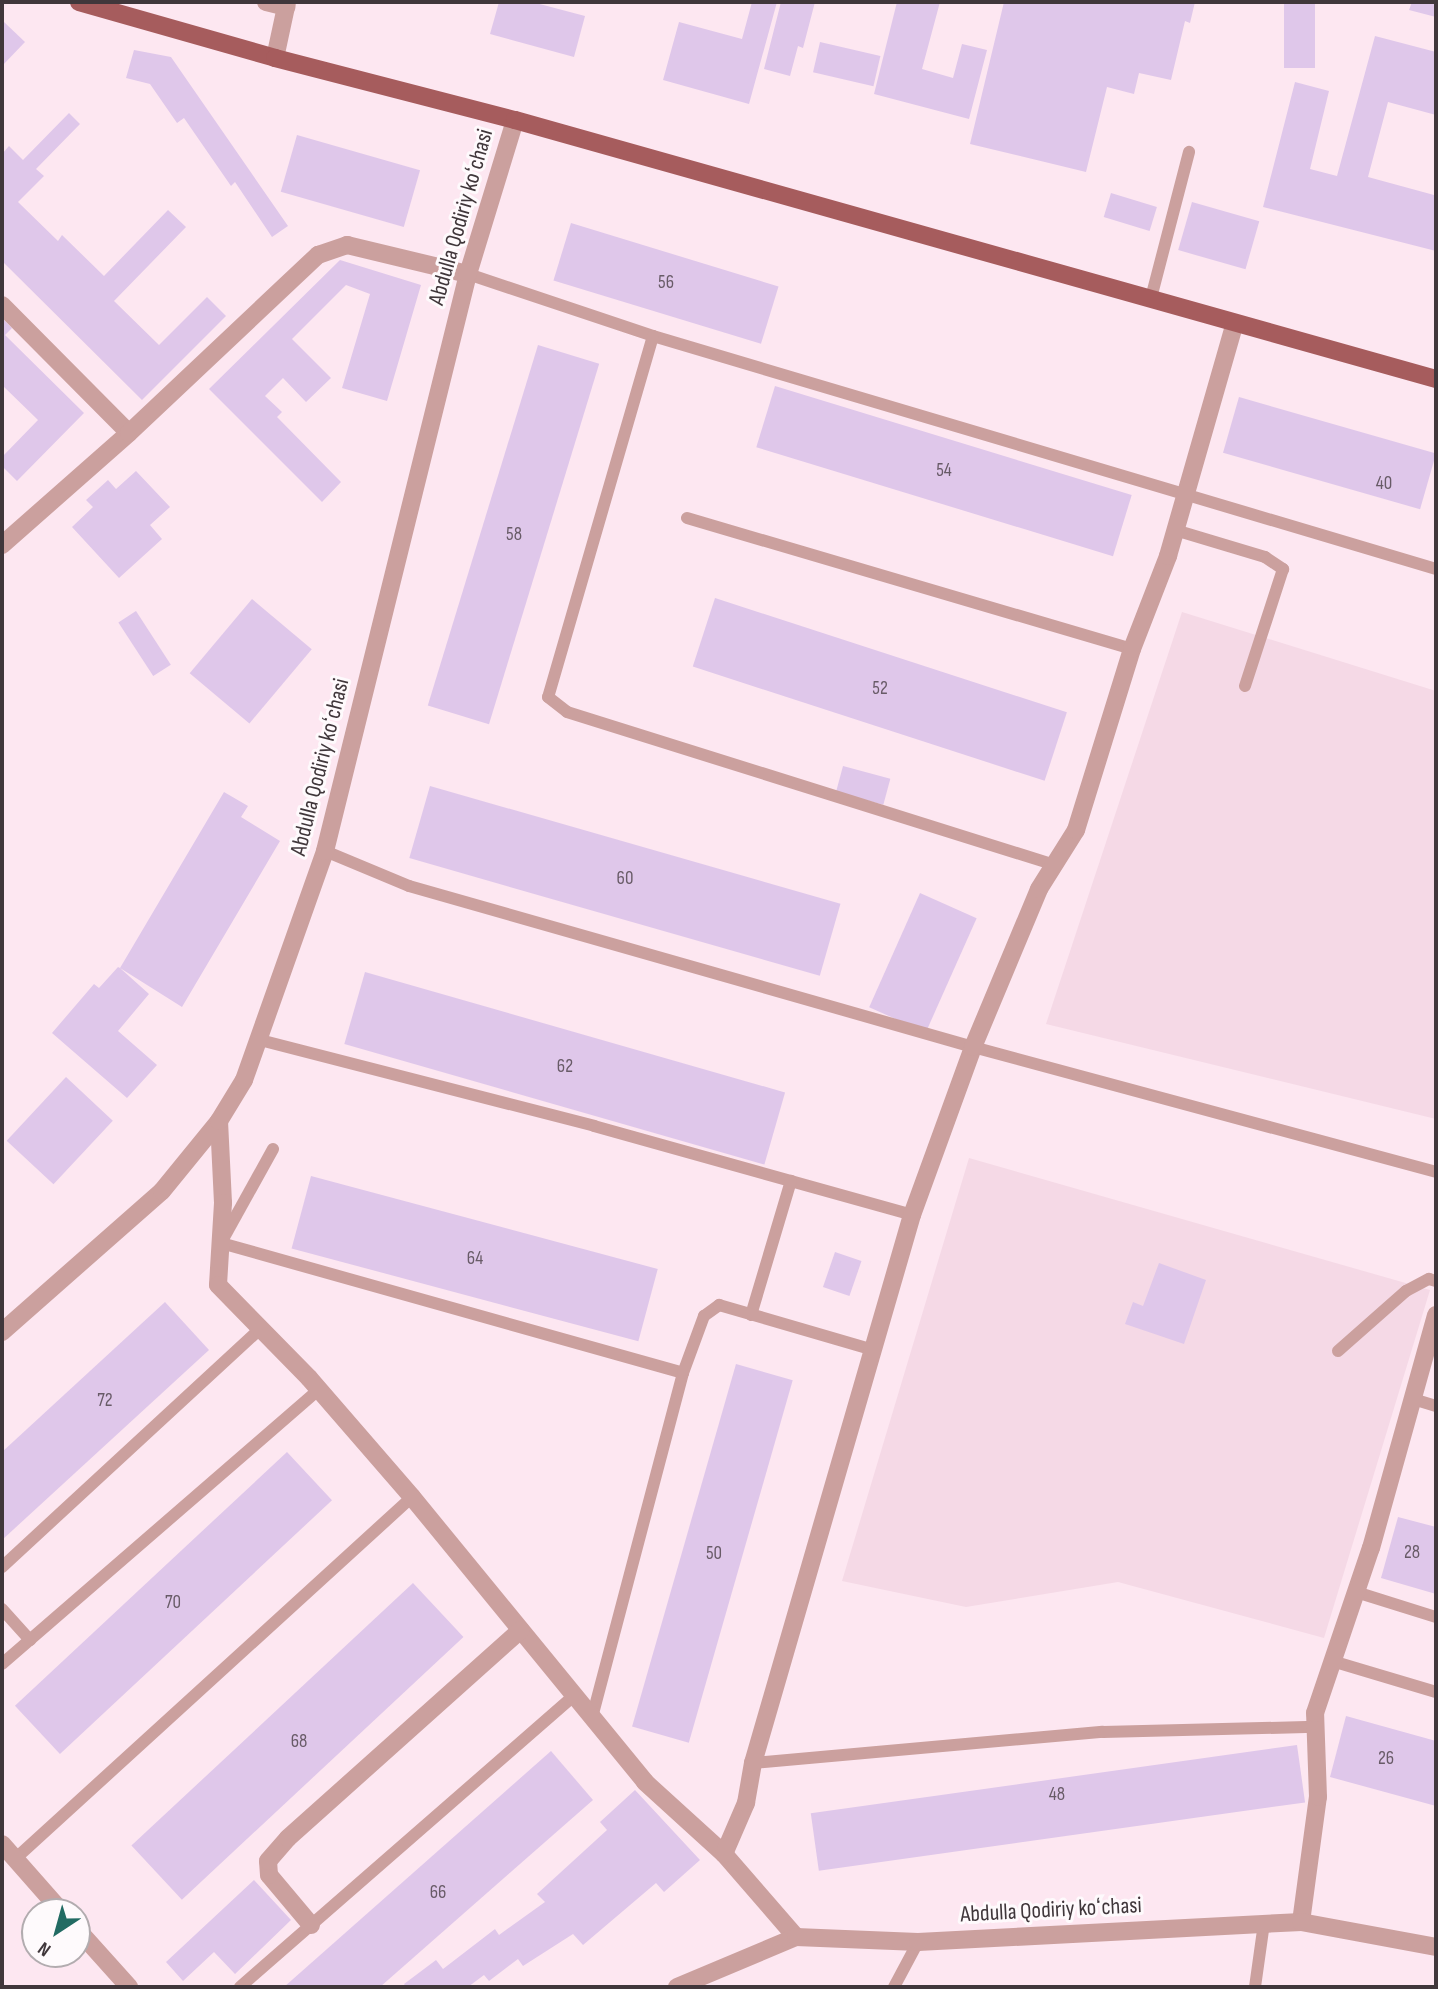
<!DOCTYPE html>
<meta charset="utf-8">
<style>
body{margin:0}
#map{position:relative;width:1438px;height:1989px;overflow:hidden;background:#fde7f1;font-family:"Sofia Sans Condensed",sans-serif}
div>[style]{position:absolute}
.built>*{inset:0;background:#f5d9e6}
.building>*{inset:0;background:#dfc7ea;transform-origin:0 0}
.service>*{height:12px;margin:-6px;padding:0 6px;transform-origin:6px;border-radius:6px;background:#cba09e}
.minor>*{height:18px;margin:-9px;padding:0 9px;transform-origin:9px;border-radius:9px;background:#cba09e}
.tertiary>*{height:18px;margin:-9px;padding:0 9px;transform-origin:9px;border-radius:9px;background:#cba09e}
.primary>*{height:18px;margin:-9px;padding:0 9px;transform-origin:9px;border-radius:9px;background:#a65c5d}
span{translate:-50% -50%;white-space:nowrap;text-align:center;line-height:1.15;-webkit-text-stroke:6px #fefafc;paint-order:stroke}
.number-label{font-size:19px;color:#685b67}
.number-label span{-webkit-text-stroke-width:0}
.street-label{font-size:23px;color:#40373b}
.frame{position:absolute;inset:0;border:4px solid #40373b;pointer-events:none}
.north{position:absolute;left:21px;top:1898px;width:70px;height:70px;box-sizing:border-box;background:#fefafc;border:2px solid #b2acaf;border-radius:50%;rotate:216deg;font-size:19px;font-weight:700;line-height:28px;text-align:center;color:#40373b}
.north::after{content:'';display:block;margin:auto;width:24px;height:32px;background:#226b63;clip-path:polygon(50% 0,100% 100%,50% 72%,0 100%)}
</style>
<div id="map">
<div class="built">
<i style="clip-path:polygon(1182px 612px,1436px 691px,1436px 1119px,1046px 1024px)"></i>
<i style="clip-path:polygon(969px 1158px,1430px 1290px,1324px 1638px,1118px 1582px,966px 1607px,842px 1581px)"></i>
</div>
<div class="building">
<i style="clip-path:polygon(499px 2px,532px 2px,585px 16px,574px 57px,490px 34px)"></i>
<i style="clip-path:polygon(752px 2px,777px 2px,749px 104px,663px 80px,679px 22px,742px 39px)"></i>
<i style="clip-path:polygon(781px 2px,815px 2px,803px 48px,798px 46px,790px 76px,764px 69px)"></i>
<i style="clip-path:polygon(897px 2px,940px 2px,922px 69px,953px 78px,962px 44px,987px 50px,969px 119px,874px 94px)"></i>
<i style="clip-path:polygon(1004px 2px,1195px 2px,1190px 23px,1185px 21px,1171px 80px,1139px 73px,1134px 94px,1107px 87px,1086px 172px,970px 144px)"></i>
<i style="left:1284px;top:2px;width:31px;height:66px"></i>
<i style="clip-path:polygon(1412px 2px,1436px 2px,1436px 17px,1409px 10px)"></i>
<i style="clip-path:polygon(4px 22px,25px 42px,2px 66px,2px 25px)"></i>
<i style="clip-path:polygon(1375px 36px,1436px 52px,1436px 115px,1388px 102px,1368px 177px,1434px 195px,1436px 190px,1436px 251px,1263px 207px,1295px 82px,1329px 91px,1310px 169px,1337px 176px)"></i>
<i style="left:820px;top:42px;width:62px;height:31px;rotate:13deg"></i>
<i style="clip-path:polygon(134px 50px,171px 57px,288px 226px,272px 237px,235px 182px,231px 186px,184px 118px,177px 123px,150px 84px,126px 78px)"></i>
<i style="clip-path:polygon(69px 113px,80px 124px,36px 169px,44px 176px,18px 202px,58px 241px,62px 235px,104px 276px,168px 210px,186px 227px,114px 301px,159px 345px,207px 297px,226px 316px,142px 400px,2px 261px,2px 154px,9px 146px,23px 160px)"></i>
<i style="left:297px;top:135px;width:128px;height:59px;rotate:16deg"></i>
<i style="left:1111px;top:193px;width:48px;height:25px;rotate:17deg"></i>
<i style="left:1192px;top:202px;width:70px;height:50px;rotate:16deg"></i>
<i style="left:571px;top:223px;width:217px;height:60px;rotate:17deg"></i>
<i style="clip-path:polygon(340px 260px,421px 285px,387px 401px,342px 388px,370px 294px,346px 285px,292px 339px,331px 378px,306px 402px,283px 378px,265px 396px,282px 412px,277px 417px,341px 482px,322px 502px,209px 389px)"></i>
<i style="clip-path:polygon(2px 318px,12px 328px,5px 335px,84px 413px,17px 481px,2px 466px,2px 457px,38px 420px,2px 385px)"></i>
<i style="left:538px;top:345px;width:64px;height:377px;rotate:17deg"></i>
<i style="left:775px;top:386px;width:373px;height:64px;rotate:17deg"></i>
<i style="left:1239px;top:397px;width:205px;height:58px;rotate:16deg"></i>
<i style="clip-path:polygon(136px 471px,170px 507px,150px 525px,162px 539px,119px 578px,72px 527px,93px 507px,86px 500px,108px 480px,116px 489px)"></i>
<i style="left:715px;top:598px;width:370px;height:72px;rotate:18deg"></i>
<i style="left:252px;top:599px;width:78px;height:97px;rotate:40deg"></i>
<i style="left:136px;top:611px;width:64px;height:21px;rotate:57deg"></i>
<i style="left:843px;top:766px;width:49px;height:27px;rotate:15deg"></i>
<i style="left:430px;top:786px;width:427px;height:75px;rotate:16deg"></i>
<i style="clip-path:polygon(224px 792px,248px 806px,241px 817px,280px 841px,182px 1007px,120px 968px,149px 994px,118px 1031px,157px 1065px,127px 1098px,52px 1033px,94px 984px,99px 988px,118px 967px,120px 968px)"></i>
<i style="left:920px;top:893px;width:62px;height:125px;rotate:24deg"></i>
<i style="left:365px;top:972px;width:437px;height:75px;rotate:16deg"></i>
<i style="left:66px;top:1077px;width:64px;height:87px;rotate:43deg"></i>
<i style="left:311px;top:1176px;width:359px;height:75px;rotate:15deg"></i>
<i style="left:835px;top:1252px;width:28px;height:37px;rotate:19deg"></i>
<i style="clip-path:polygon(1159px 1263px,1206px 1280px,1184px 1344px,1125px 1324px,1133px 1302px,1143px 1306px)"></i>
<i style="clip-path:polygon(165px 1302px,209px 1350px,2px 1540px,2px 1452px)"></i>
<i style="left:736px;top:1364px;width:59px;height:377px;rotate:16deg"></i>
<i style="left:287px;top:1452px;width:66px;height:372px;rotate:47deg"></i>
<i style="clip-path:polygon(1398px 1517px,1436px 1527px,1436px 1594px,1381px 1578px)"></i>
<i style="left:413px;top:1583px;width:74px;height:385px;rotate:47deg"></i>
<i style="clip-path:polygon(1346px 1716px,1436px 1741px,1436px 1806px,1330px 1777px)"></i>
<i style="left:1297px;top:1745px;width:58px;height:491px;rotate:82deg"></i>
<i style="clip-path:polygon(551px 1751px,593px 1800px,380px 1987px,284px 1987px)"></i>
<i style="clip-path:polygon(635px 1790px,700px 1860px,664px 1892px,656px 1883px,583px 1945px,573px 1934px,523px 1966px,518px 1959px,489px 1981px,484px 1975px,468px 1987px,406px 1987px,404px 1984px,436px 1960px,443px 1969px,495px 1929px,499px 1935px,545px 1902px,537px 1894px,607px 1830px,600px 1822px)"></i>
<i style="clip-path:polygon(254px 1880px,291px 1920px,235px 1974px,214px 1952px,183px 1981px,166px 1962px)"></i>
</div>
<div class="service">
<i style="left:468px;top:274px;width:195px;rotate:18.5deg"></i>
<i style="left:653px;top:336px;width:817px;rotate:16.57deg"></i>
<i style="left:1151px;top:298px;width:151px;rotate:-75.4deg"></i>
<i style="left:653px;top:336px;width:376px;rotate:106.2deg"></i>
<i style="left:548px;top:697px;width:24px;rotate:38deg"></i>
<i style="left:567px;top:712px;width:511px;rotate:17.41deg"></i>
<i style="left:687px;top:518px;width:464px;rotate:16.4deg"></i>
<i style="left:1175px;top:530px;width:94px;rotate:16.7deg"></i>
<i style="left:1265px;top:557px;width:22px;rotate:34deg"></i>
<i style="left:1283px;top:569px;width:123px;rotate:108deg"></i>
<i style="left:325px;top:851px;width:91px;rotate:22.6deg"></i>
<i style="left:409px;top:886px;width:587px;rotate:15.93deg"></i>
<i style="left:973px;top:1047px;width:480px;rotate:15.1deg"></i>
<i style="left:260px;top:1040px;width:345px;rotate:14.4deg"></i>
<i style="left:594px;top:1126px;width:330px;rotate:15.6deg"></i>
<i style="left:273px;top:1149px;width:107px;rotate:119deg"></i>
<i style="left:221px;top:1243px;width:480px;rotate:15.7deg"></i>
<i style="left:683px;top:1373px;width:356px;rotate:104.8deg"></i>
<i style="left:751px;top:1315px;width:140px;rotate:-73.4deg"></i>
<i style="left:1338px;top:1351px;width:91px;rotate:-41.4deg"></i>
<i style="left:1406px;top:1291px;width:26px;rotate:-28deg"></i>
<i style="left:1429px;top:1279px;width:7px;rotate:16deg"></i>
<i style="left:683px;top:1373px;width:61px;rotate:-69.8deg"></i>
<i style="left:704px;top:1316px;width:19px;rotate:-36deg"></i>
<i style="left:719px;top:1305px;width:161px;rotate:16.2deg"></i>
<i style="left:1413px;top:1399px;width:24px;rotate:17deg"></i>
<i style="left:2px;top:1567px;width:351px;rotate:-42.7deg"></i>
<i style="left:1356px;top:1592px;width:84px;rotate:17.4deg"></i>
<i style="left:2px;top:1609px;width:42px;rotate:47.9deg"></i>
<i style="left:1332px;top:1661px;width:109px;rotate:16.6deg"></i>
<i style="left:2px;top:1664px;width:418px;rotate:-40.9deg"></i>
<i style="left:753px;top:1763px;width:351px;rotate:-5.1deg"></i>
<i style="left:1103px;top:1732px;width:212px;rotate:-1.4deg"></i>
<i style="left:15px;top:1859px;width:537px;rotate:-42.36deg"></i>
<i style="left:240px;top:1987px;width:444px;rotate:-41.1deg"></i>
<i style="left:894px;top:1987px;width:51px;rotate:-61.9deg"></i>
<i style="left:1255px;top:1987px;width:65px;rotate:-82deg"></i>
</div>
<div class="minor">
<i style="left:266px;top:2px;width:21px;rotate:14deg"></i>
<i style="left:275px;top:58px;width:57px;rotate:-77.9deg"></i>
<i style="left:2px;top:305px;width:180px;rotate:45.2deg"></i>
<i style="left:2px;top:545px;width:169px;rotate:-41.4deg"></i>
<i style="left:129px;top:433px;width:260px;rotate:-43.3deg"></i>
<i style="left:318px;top:255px;width:31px;rotate:-19deg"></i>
<i style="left:347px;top:245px;width:124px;rotate:13.5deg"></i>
<i style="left:219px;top:1121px;width:82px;rotate:87.2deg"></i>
<i style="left:223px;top:1203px;width:82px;rotate:93.5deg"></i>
<i style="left:218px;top:1285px;width:130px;rotate:45.6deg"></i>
<i style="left:309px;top:1378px;width:157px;rotate:49.1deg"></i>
<i style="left:412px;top:1497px;width:368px;rotate:50.7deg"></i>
<i style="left:645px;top:1782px;width:107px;rotate:42.3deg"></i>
<i style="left:1301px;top:1922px;width:126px;rotate:-82.3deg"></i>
<i style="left:1318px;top:1797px;width:84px;rotate:-92deg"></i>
<i style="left:1315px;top:1713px;width:174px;rotate:-71.3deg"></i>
<i style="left:1371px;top:1548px;width:242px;rotate:-74.4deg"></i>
<i style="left:311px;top:1925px;width:65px;rotate:-130deg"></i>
<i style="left:269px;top:1875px;width:14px;rotate:-94deg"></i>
<i style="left:268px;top:1861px;width:30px;rotate:-49deg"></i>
<i style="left:288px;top:1838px;width:312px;rotate:-41.8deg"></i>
<i style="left:796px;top:1937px;width:110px;rotate:-130.9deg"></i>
<i style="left:724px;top:1854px;width:56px;rotate:-66.7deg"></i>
<i style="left:746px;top:1803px;width:41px;rotate:-80.1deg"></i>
<i style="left:753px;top:1763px;width:571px;rotate:-73.82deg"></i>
<i style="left:912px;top:1215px;width:179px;rotate:-70deg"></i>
<i style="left:973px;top:1047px;width:171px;rotate:-67.3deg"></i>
<i style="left:1039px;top:889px;width:70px;rotate:-57.9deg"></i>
<i style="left:1076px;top:830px;width:189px;rotate:-72.8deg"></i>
<i style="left:1132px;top:649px;width:100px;rotate:-68.8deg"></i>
<i style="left:1168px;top:556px;width:242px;rotate:-74deg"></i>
</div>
<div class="tertiary">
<i style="left:2px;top:1332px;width:213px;rotate:-41.4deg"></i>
<i style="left:162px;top:1191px;width:90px;rotate:-50.8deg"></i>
<i style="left:219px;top:1121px;width:48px;rotate:-58.6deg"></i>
<i style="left:244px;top:1080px;width:243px;rotate:-70.5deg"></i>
<i style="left:325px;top:851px;width:594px;rotate:-76.08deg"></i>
<i style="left:468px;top:274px;width:161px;rotate:-73deg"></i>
<i style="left:2px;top:1844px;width:91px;rotate:48.6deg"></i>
<i style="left:77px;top:1929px;width:78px;rotate:48.1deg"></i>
<i style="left:677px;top:1987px;width:129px;rotate:-22.8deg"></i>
<i style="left:796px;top:1937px;width:122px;rotate:2.3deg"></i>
<i style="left:918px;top:1942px;width:384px;rotate:-3deg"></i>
<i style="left:1301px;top:1922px;width:137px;rotate:10.5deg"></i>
</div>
<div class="primary">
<i style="left:79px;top:2px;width:204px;rotate:15.9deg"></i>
<i style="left:275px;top:58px;width:248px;rotate:14.5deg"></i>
<i style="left:515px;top:120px;width:957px;rotate:15.71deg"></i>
</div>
<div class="number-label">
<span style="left:666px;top:283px">56</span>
<span style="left:944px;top:471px">54</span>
<span style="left:1384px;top:484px">40</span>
<span style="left:514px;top:535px">58</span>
<span style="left:880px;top:689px">52</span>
<span style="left:625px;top:879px">60</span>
<span style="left:565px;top:1067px">62</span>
<span style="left:475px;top:1259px">64</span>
<span style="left:105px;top:1401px">72</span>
<span style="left:1412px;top:1553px">28</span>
<span style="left:714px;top:1554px">50</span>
<span style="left:173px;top:1603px">70</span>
<span style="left:299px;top:1742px">68</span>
<span style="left:1386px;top:1759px">26</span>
<span style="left:1057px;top:1795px">48</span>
<span style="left:438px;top:1893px">66</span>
</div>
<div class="street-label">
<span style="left:461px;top:217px;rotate:-74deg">Abdulla Qodiriy koʻchasi</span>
<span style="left:320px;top:767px;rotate:-76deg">Abdulla Qodiriy koʻchasi</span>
<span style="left:1051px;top:1910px;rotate:-3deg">Abdulla Qodiriy koʻchasi</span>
</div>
<div class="frame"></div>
<div class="north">N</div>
</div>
